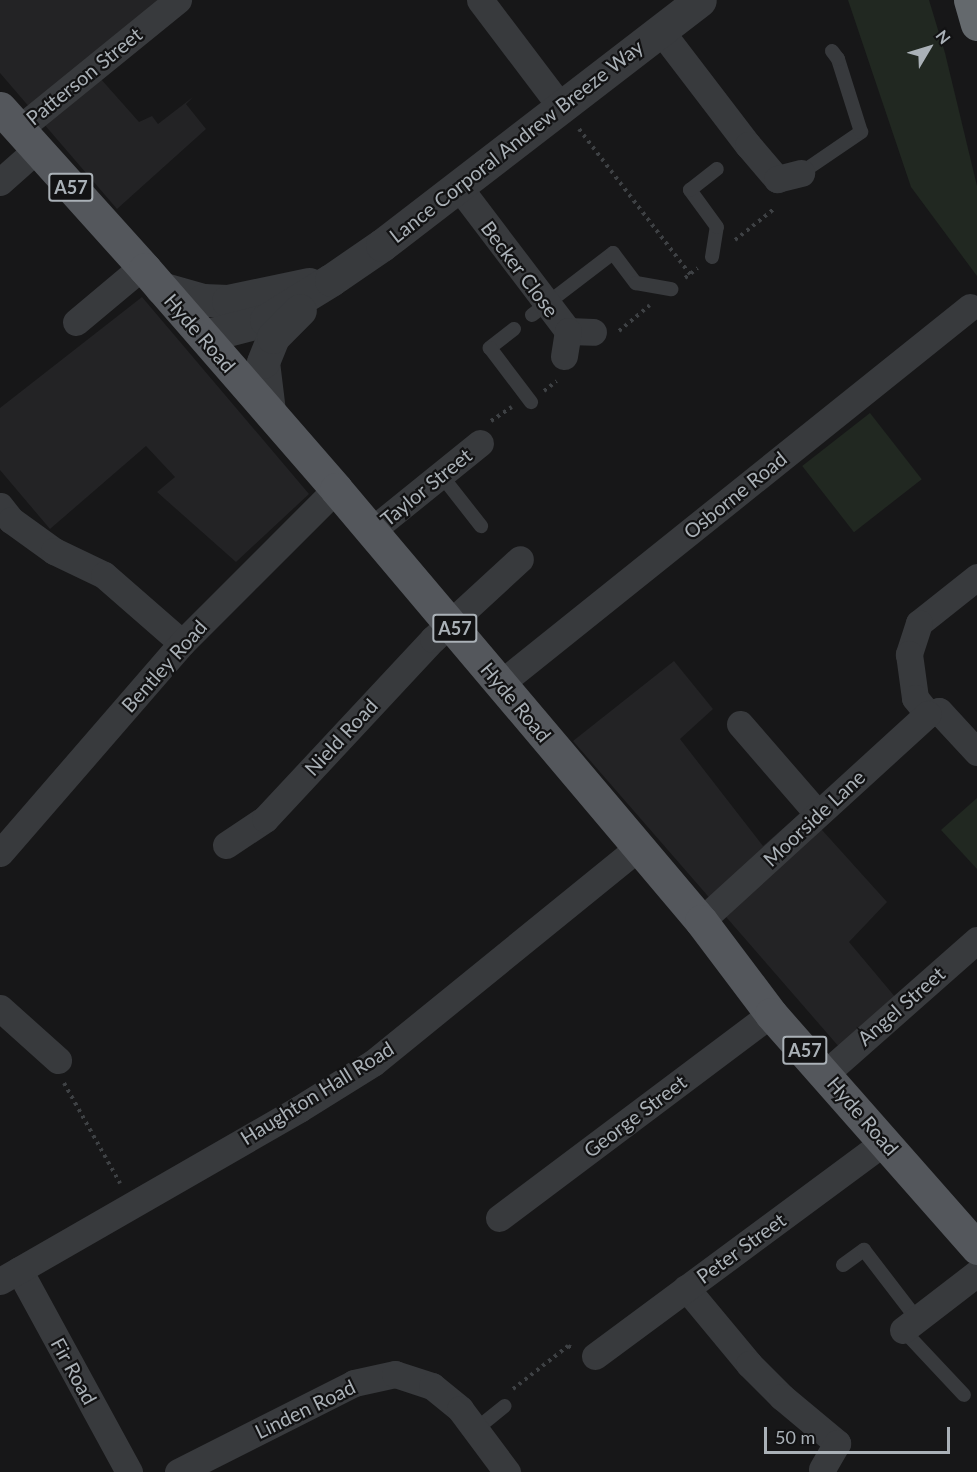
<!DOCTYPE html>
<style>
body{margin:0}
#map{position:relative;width:977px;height:1472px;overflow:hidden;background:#171718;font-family:Lato,sans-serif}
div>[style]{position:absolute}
.built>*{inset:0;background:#232325}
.green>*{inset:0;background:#212821;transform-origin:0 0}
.path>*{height:4px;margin-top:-2px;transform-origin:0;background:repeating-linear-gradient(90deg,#3e4144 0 3px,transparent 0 7.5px)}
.service>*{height:14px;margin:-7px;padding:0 7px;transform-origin:7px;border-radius:7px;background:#383a3d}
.minor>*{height:27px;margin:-13.5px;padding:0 13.5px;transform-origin:13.5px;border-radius:13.5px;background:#383a3d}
.tertiary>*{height:33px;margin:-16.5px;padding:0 16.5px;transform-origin:16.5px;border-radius:16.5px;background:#383a3d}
.primary>*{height:33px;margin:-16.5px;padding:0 16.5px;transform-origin:16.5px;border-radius:16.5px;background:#54575c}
.motorway>*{height:33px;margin:-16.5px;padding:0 16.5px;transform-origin:16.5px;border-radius:16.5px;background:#64696d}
span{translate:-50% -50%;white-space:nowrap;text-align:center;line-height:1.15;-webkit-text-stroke:4.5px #121213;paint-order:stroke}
.shield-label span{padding:2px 4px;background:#121213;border:2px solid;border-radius:4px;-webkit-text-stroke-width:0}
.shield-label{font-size:18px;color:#aab1b7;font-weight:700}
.street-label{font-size:20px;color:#aab1b7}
.north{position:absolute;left:899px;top:18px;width:60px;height:60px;-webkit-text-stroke:4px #121213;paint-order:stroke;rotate:52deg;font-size:16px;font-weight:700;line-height:24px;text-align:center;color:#aab1b7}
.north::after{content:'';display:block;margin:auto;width:21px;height:27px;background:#aab1b7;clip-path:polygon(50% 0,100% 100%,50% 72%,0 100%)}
.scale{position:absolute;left:764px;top:1427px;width:186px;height:27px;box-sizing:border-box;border:3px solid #aab1b7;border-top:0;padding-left:8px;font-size:18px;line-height:21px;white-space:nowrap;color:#aab1b7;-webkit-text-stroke:4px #121213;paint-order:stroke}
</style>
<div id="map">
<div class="built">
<i style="clip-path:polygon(0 0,192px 0,100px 78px,139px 122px,152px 116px,158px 124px,193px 97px,186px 104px,206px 129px,117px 209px,0 73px)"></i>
<i style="clip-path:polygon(142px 297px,309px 494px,236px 562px,157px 492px,175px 477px,146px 446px,50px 529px,0 470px,0 408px)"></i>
<i style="clip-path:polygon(674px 661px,713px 709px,680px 739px,763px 846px,804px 810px,887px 902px,849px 942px,896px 998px,840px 1048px,573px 741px)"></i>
</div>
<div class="green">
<i style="clip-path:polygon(848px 0,929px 0,945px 53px,977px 186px,977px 276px,911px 187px)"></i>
<i style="left:870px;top:413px;width:84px;height:86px;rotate:52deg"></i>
<i style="clip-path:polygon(977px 798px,977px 869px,941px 830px)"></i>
</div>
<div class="path">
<i style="left:579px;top:129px;width:183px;rotate:52.6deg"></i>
<i style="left:735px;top:240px;width:50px;rotate:-38.5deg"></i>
<i style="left:685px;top:278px;width:16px;rotate:-38deg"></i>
<i style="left:619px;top:331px;width:40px;rotate:-40deg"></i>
<i style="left:544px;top:391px;width:16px;rotate:-38deg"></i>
<i style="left:491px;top:421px;width:25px;rotate:-34deg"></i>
<i style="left:64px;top:1083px;width:115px;rotate:60.8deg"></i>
<i style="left:513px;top:1389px;width:70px;rotate:-38deg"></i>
<i style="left:568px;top:1346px;width:4px;rotate:27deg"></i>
</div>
<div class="service">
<i style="left:801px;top:173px;width:73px;rotate:-34.3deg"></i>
<i style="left:861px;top:132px;width:77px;rotate:-107.5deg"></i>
<i style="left:838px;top:59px;width:10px;rotate:-127deg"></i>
<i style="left:712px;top:257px;width:30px;rotate:-81deg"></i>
<i style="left:717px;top:227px;width:46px;rotate:-126.1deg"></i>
<i style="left:690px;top:190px;width:34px;rotate:-38deg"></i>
<i style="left:532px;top:315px;width:102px;rotate:-37.4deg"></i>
<i style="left:613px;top:253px;width:38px;rotate:53deg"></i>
<i style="left:636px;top:283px;width:36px;rotate:10deg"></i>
<i style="left:514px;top:329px;width:31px;rotate:142deg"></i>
<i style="left:490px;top:348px;width:68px;rotate:52.8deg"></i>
<i style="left:441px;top:475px;width:65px;rotate:51.9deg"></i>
<i style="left:843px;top:1265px;width:26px;rotate:-36deg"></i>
<i style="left:864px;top:1250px;width:87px;rotate:52.5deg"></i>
<i style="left:903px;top:1330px;width:89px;rotate:46.8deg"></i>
<i style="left:475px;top:1430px;width:38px;rotate:-39deg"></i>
</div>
<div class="minor">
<i style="left:480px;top:0;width:134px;rotate:52.9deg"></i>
<i style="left:660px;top:30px;width:145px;rotate:52.6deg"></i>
<i style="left:748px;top:145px;width:45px;rotate:49.5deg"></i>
<i style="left:777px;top:179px;width:25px;rotate:-14deg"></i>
<i style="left:19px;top:129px;width:205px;rotate:-39.1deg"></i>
<i style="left:0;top:182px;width:50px;rotate:-41.7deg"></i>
<i style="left:458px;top:186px;width:182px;rotate:52.8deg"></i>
<i style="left:568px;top:331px;width:25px;rotate:2deg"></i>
<i style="left:76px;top:322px;width:87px;rotate:-39.9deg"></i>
<i style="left:564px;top:356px;width:25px;rotate:-81deg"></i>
<i style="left:0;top:506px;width:18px;rotate:52deg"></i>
<i style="left:11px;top:520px;width:53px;rotate:35.8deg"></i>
<i style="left:54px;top:551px;width:55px;rotate:25.6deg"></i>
<i style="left:104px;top:575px;width:103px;rotate:41.1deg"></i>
<i style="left:371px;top:531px;width:140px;rotate:-38.9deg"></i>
<i style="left:977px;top:577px;width:74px;rotate:141.6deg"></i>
<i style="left:919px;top:623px;width:33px;rotate:108deg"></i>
<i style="left:909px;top:654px;width:44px;rotate:82.2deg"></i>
<i style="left:915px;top:698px;width:21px;rotate:51deg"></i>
<i style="left:928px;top:714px;width:11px;rotate:-15deg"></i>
<i style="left:939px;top:711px;width:56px;rotate:47.2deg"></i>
<i style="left:501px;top:683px;width:601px;rotate:-38.72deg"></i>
<i style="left:740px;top:724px;width:118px;rotate:49.1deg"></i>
<i style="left:226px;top:845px;width:47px;rotate:-33.7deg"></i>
<i style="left:265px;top:819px;width:246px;rotate:-47deg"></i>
<i style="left:433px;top:639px;width:118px;rotate:-42.6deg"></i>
<i style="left:0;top:853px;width:278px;rotate:-49.1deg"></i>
<i style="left:182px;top:643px;width:218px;rotate:-45deg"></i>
<i style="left:701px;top:921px;width:307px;rotate:-42.4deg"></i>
<i style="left:0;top:1008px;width:78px;rotate:41.9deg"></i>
<i style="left:826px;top:1073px;width:201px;rotate:-41.4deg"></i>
<i style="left:499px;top:1218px;width:340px;rotate:-36.9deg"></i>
<i style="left:19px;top:1270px;width:230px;rotate:61.4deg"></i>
<i style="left:0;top:1281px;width:345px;rotate:-29.9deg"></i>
<i style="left:299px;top:1109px;width:87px;rotate:-31.9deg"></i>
<i style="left:373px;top:1063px;width:341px;rotate:-39.1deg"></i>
<i style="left:686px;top:1288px;width:99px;rotate:50.3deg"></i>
<i style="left:749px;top:1364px;width:47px;rotate:45deg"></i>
<i style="left:782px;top:1397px;width:72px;rotate:39.9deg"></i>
<i style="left:837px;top:1443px;width:30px;rotate:120deg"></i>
<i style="left:903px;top:1330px;width:93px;rotate:-37.6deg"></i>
<i style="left:595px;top:1356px;width:362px;rotate:-36.5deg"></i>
<i style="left:178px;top:1472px;width:197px;rotate:-26.8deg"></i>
<i style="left:354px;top:1383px;width:42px;rotate:-12.4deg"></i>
<i style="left:395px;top:1374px;width:39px;rotate:18deg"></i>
<i style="left:432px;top:1386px;width:36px;rotate:39deg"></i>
<i style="left:460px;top:1409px;width:79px;rotate:53.3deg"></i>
</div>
<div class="tertiary">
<i style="left:161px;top:288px;width:44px;rotate:15.9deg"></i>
<i style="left:203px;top:300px;width:25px;rotate:2deg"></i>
<i style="left:228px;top:301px;width:83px;rotate:-11.9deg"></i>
<i style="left:204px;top:336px;width:64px;rotate:-14.5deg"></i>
<i style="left:266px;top:320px;width:76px;rotate:-31.6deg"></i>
<i style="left:331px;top:280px;width:62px;rotate:-34.5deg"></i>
<i style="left:382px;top:245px;width:401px;rotate:-37.6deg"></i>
<i style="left:269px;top:411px;width:49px;rotate:-97deg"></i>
<i style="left:263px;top:362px;width:27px;rotate:-68deg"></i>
<i style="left:273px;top:337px;width:38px;rotate:-45deg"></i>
</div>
<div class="primary">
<i style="left:0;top:108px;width:217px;rotate:48deg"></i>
<i style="left:145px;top:269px;width:291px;rotate:49deg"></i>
<i style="left:336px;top:489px;width:566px;rotate:49.81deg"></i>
<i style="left:701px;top:921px;width:116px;rotate:53deg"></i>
<i style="left:771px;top:1014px;width:312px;rotate:48.6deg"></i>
</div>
<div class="motorway">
<i style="left:970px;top:0;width:25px;rotate:74deg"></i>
</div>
<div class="shield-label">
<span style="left:71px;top:187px">A57</span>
<span style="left:455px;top:628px">A57</span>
<span style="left:805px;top:1050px">A57</span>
</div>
<div class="street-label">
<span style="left:84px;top:76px;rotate:-39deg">Patterson Street</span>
<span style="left:516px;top:141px;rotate:-38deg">Lance Corporal Andrew Breeze Way</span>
<span style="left:520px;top:269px;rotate:53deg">Becker Close</span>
<span style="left:200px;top:333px;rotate:49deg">Hyde Road</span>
<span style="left:426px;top:487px;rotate:-39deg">Taylor Street</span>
<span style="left:735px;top:495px;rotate:-39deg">Osborne Road</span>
<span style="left:164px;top:666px;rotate:-48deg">Bentley Road</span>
<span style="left:516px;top:702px;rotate:50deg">Hyde Road</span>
<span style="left:341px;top:737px;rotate:-47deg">Nield Road</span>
<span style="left:814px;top:818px;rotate:-43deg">Moorside Lane</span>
<span style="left:901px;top:1006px;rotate:-41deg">Angel Street</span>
<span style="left:317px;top:1093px;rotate:-32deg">Haughton Hall Road</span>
<span style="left:635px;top:1116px;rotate:-37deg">George Street</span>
<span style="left:863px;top:1116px;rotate:49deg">Hyde Road</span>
<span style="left:741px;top:1248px;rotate:-36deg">Peter Street</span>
<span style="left:74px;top:1371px;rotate:61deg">Fir Road</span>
<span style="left:305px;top:1409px;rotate:-26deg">Linden Road</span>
</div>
<div class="north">N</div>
<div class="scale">50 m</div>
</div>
